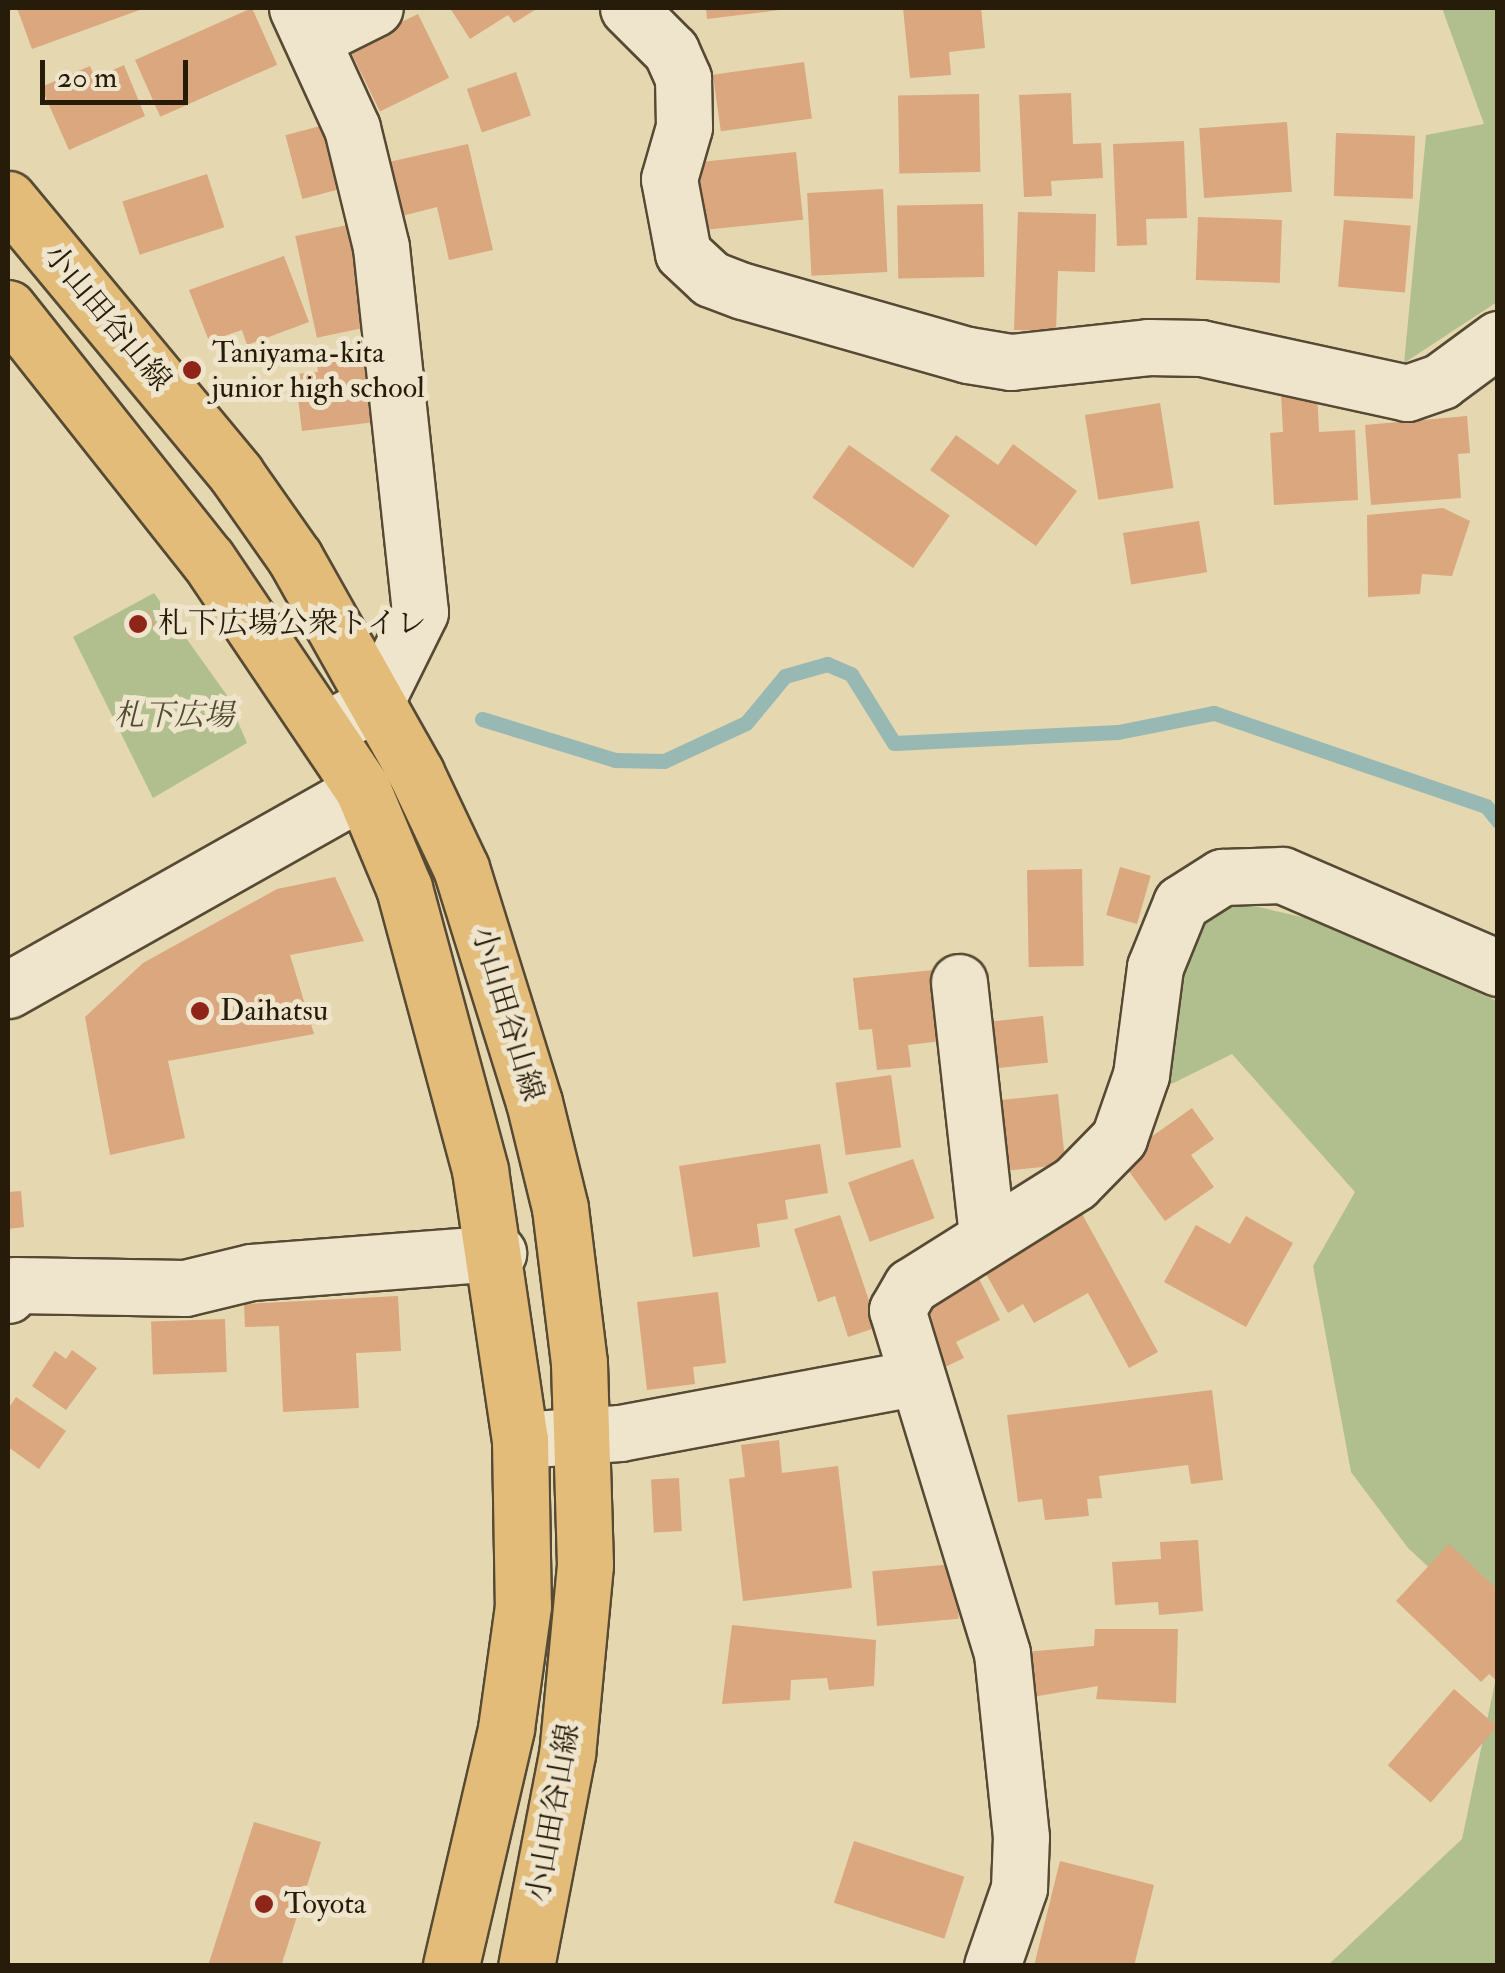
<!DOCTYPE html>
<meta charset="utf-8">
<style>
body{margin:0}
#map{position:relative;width:1505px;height:1973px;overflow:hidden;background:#e5d7b0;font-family:"IM FELL Double Pica","Noto Serif JP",serif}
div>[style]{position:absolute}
.green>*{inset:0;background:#b1bf8e}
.stream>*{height:15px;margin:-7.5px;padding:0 7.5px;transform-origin:7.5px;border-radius:7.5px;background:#98b8b4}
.building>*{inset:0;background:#daa77f;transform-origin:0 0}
.roads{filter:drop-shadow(2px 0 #564a34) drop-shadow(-2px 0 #564a34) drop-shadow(0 2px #564a34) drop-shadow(0 -2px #564a34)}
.minor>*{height:55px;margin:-27.5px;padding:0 27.5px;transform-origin:27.5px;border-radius:27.5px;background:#eee5cc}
.major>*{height:55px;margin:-27.5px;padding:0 27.5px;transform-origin:27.5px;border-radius:27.5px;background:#e2bc78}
.dots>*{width:28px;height:28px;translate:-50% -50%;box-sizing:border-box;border:5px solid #eee5cc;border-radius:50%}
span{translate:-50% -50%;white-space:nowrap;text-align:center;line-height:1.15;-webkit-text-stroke:10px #eee5cc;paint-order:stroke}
.street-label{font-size:30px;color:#271b0a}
.poi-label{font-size:30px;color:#271b0a}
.left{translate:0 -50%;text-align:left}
.park-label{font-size:30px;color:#504c32;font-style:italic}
.frame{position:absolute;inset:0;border:10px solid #271b0a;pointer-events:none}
.scale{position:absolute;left:40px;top:60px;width:148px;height:45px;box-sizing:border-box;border:5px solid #271b0a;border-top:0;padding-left:12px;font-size:30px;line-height:35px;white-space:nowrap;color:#271b0a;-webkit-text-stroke:8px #eee5cc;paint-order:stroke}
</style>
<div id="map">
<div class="green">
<i style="clip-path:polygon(1442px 8px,1497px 8px,1497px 302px,1404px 363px,1426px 135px,1484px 124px)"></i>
<i style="clip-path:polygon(154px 593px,226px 694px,247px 743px,153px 798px,73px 637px)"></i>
<i style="clip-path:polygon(1168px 886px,1306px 918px,1497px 1001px,1497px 1631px,1408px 1548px,1351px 1472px,1313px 1266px,1355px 1192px,1232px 1054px,1121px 1109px)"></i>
<i style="clip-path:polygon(1497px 1673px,1497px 1965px,1327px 1966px,1462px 1839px)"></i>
</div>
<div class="stream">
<i style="left:482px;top:719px;width:139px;rotate:17.1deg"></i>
<i style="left:615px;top:760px;width:49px;rotate:1.2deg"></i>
<i style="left:664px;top:761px;width:90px;rotate:-24.9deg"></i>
<i style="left:746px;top:723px;width:61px;rotate:-50.3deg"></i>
<i style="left:785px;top:676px;width:44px;rotate:-15.9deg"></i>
<i style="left:827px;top:664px;width:26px;rotate:23deg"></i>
<i style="left:851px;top:674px;width:81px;rotate:58.1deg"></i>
<i style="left:894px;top:743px;width:224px;rotate:-2.8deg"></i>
<i style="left:1118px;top:732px;width:98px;rotate:-11.2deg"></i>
<i style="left:1214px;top:713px;width:287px;rotate:18.9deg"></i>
<i style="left:1486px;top:806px;width:19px;rotate:51deg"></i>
</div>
<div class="building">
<i style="clip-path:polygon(17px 8px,145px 8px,32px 49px)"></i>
<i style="left:252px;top:8px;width:62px;height:128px;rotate:66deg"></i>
<i style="clip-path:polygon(450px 8px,538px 8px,514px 23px,508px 15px,470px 39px)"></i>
<i style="clip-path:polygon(706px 8px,779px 8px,779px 10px,707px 19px)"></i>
<i style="clip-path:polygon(903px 8px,981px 8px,985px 48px,949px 52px,951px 75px,910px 78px)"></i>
<i style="left:418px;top:14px;width:71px;height:77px;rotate:64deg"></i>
<i style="left:804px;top:62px;width:57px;height:92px;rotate:82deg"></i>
<i style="clip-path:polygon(124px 65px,145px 116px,69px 150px,41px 87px,90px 66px,95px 78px)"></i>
<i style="left:516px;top:72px;width:46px;height:52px;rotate:71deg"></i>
<i style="clip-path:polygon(1071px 93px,1073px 144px,1101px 143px,1103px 178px,1051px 181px,1052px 196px,1024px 197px,1019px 95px)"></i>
<i style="left:979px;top:94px;width:78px;height:81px;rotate:89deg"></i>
<i style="left:1287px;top:122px;width:70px;height:88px;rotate:86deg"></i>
<i style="left:324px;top:125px;width:66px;height:40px;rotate:75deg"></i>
<i style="left:1336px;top:133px;width:79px;height:63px;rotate:2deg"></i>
<i style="clip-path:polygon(1184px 141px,1187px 218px,1146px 219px,1147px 245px,1117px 246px,1113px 144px)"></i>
<i style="clip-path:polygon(468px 144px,493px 250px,449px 260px,437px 207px,402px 216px,389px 162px)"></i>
<i style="left:796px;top:152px;width:68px;height:100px;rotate:84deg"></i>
<i style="left:207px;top:174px;width:56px;height:89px;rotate:72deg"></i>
<i style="left:883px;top:189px;width:83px;height:76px;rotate:87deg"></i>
<i style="left:983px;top:204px;width:73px;height:86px;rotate:89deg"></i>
<i style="clip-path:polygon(1018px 212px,1096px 214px,1095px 272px,1058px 271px,1056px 331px,1014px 330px)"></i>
<i style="left:1198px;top:217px;width:84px;height:63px;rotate:2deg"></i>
<i style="left:1344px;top:220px;width:67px;height:67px;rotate:5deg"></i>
<i style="left:352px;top:224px;width:104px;height:58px;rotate:78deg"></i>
<i style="clip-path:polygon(284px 256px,309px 322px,247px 345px,242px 330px,209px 341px,189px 290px)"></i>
<i style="clip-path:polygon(365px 351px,375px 422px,302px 431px,295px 374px,318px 372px,316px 358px)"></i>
<i style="clip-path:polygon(1317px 391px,1319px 432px,1355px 430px,1358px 500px,1274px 505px,1270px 433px,1283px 432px,1281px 392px)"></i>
<i style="left:1160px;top:403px;width:86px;height:76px;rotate:81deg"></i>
<i style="clip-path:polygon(1467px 416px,1470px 453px,1458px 454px,1461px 498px,1371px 505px,1365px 425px)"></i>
<i style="clip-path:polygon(956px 435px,998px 465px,1013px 444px,1077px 491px,1036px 546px,930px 470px)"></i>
<i style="left:849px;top:445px;width:123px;height:64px;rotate:35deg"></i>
<i style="clip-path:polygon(1443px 508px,1470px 521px,1452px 576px,1422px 574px,1420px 594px,1368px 597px,1367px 515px)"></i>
<i style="left:1199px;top:521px;width:52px;height:77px;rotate:81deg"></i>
<i style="left:148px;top:611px;width:15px;height:29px;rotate:62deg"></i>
<i style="left:1120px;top:867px;width:32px;height:50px;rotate:16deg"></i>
<i style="left:1082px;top:869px;width:97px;height:55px;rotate:89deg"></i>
<i style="clip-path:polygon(335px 877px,364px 941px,290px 955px,314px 1034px,168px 1061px,185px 1138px,110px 1155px,85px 1017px,143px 963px,277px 889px)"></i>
<i style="clip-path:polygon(934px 970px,942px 1041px,908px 1045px,911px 1067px,877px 1070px,872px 1029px,859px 1030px,853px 978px)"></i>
<i style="left:1043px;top:1016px;width:47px;height:60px;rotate:84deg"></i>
<i style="left:891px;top:1075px;width:73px;height:56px;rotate:82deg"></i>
<i style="left:1058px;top:1094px;width:71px;height:69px;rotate:84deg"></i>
<i style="clip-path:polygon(1192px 1108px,1214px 1139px,1191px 1155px,1214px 1187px,1165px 1221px,1120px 1159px)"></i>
<i style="clip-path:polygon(820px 1144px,828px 1193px,785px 1200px,788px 1219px,757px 1224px,760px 1247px,693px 1257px,679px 1166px)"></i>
<i style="left:913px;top:1159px;width:63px;height:69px;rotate:70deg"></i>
<i style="clip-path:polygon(21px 1191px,24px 1227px,8px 1229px,8px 1192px)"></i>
<i style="clip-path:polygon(1081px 1212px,1158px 1352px,1129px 1368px,1088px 1293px,1034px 1323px,1023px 1304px,1008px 1313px,982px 1267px)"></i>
<i style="clip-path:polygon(840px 1215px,878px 1327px,848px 1337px,835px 1296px,818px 1302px,794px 1229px)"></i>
<i style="clip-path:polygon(1246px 1216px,1293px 1243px,1246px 1327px,1164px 1282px,1196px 1225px,1230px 1244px)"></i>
<i style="clip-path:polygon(976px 1273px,1000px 1320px,956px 1342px,964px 1358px,945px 1367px,914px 1304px)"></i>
<i style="clip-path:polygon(718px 1292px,726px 1363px,693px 1367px,695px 1384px,647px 1390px,637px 1302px)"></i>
<i style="clip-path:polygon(398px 1296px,401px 1351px,356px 1353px,359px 1408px,283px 1412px,279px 1326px,245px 1327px,244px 1304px)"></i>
<i style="left:225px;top:1319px;width:53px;height:74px;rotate:88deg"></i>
<i style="clip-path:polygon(72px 1350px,97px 1368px,66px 1410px,32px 1386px,55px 1351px,66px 1359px)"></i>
<i style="clip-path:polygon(1212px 1390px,1223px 1480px,1191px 1484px,1188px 1465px,1099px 1476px,1102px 1498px,1087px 1499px,1089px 1516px,1045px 1520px,1042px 1499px,1018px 1502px,1007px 1415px)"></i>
<i style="clip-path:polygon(16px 1397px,66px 1431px,39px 1469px,8px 1447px,8px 1409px)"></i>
<i style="clip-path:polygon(779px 1440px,782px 1473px,838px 1466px,852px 1588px,743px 1601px,729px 1479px,745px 1477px,741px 1445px)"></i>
<i style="left:679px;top:1478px;width:53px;height:28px;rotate:87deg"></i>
<i style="clip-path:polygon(1198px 1540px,1203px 1611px,1159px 1615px,1158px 1602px,1115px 1605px,1112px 1562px,1161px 1559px,1160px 1542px)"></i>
<i style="clip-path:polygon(1449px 1544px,1498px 1590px,1498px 1682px,1489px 1674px,1481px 1682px,1396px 1601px)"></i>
<i style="left:954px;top:1564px;width:55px;height:82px;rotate:85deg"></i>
<i style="clip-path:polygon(732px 1625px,876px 1640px,874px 1686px,829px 1690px,827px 1678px,791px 1680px,790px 1700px,722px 1704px)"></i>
<i style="clip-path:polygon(1095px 1629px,1178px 1629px,1176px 1703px,1096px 1699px,1098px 1686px,1026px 1698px,1025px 1652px,1094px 1646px)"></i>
<i style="left:1454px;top:1689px;width:57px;height:101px;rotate:41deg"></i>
<i style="clip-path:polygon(254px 1822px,321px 1842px,281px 1966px,208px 1966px)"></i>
<i style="left:854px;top:1841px;width:116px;height:65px;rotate:18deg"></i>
<i style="clip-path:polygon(1060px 1861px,1154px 1885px,1134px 1966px,1034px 1966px)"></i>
</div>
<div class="roads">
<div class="minor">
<i style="left:297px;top:8px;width:132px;rotate:65.4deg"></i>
<i style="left:352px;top:128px;width:122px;rotate:76.3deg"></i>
<i style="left:381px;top:247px;width:367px;rotate:83.9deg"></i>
<i style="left:420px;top:612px;width:102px;rotate:116.3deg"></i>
<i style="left:375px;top:703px;width:57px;rotate:151.6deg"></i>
<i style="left:628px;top:8px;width:61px;rotate:45deg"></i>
<i style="left:671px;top:51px;width:30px;rotate:66deg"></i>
<i style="left:683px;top:78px;width:49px;rotate:88.8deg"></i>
<i style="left:684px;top:127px;width:54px;rotate:106.1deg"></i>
<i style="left:669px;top:179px;width:75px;rotate:79.3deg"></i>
<i style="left:683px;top:253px;width:38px;rotate:43deg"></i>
<i style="left:711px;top:279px;width:34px;rotate:21deg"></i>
<i style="left:743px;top:291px;width:234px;rotate:15.9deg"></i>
<i style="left:968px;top:355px;width:44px;rotate:9.2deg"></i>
<i style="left:1011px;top:362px;width:138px;rotate:-6.2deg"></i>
<i style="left:1148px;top:347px;width:53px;rotate:1.1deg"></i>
<i style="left:1201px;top:348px;width:211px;rotate:12.3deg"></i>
<i style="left:1407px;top:393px;width:36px;rotate:-19deg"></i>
<i style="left:1441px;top:381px;width:71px;rotate:-36.4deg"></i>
<i style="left:313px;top:39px;width:69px;rotate:-26.6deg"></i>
<i style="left:959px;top:982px;width:256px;rotate:83.7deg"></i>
<i style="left:8px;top:990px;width:407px;rotate:-29.4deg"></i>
<i style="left:8px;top:1295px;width:12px;rotate:-55deg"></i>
<i style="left:15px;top:1285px;width:170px;rotate:1deg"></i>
<i style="left:185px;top:1288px;width:68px;rotate:-13.6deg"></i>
<i style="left:251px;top:1272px;width:248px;rotate:-4.4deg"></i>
<i style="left:520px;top:1440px;width:100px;rotate:-4deg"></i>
<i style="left:620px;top:1433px;width:299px;rotate:-10.6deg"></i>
<i style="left:992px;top:1966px;width:83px;rotate:-70.9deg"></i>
<i style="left:1019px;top:1888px;width:51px;rotate:-87.8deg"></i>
<i style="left:1021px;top:1837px;width:185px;rotate:-95.9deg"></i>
<i style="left:1002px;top:1653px;width:359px;rotate:-107deg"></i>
<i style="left:897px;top:1310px;width:28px;rotate:-60deg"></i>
<i style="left:911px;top:1286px;width:194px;rotate:-32.1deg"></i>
<i style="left:1075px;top:1183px;width:63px;rotate:-45.6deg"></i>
<i style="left:1119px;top:1138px;width:67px;rotate:-70.8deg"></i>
<i style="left:1141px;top:1075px;width:109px;rotate:-82.6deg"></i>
<i style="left:1155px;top:967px;width:69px;rotate:-67.9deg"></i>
<i style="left:1181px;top:903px;width:49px;rotate:-32.4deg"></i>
<i style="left:1222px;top:877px;width:60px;rotate:-1.9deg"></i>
<i style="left:1282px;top:875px;width:235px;rotate:23.3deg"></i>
</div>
<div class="major">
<i style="left:8px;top:199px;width:357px;rotate:50.3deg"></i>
<i style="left:236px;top:474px;width:103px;rotate:54.9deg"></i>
<i style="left:295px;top:558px;width:247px;rotate:60.6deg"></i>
<i style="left:416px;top:773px;width:105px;rotate:64.7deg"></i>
<i style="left:461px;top:868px;width:245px;rotate:72.7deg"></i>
<i style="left:534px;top:1102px;width:109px;rotate:76.2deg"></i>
<i style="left:560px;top:1208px;width:156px;rotate:83deg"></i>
<i style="left:579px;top:1363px;width:202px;rotate:88.3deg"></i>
<i style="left:585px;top:1565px;width:190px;rotate:95.4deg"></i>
<i style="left:567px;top:1754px;width:216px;rotate:100.9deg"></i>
<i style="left:8px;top:308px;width:322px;rotate:51.6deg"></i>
<i style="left:208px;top:560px;width:277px;rotate:56deg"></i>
<i style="left:363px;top:790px;width:106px;rotate:67.3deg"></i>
<i style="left:404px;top:888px;width:292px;rotate:74.9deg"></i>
<i style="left:480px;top:1170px;width:273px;rotate:81.6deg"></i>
<i style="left:520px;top:1440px;width:166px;rotate:89deg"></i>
<i style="left:523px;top:1606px;width:124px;rotate:97.9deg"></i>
<i style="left:506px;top:1729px;width:243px;rotate:103.1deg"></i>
</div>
</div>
<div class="dots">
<i style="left:192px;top:370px;background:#8f2418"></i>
<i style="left:138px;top:624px;background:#8f2418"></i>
<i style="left:200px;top:1011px;background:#8f2418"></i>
<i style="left:264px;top:1904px;background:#8f2418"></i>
</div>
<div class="street-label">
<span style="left:107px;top:318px;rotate:50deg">小山田谷山線</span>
<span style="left:507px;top:1014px;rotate:73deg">小山田谷山線</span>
<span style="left:554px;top:1813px;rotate:-80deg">小山田谷山線</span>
</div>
<div class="poi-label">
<span class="left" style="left:212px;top:370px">Taniyama-kita<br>junior high school</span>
<span class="left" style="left:158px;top:624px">札下広場公衆トイレ</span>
<span class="left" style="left:220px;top:1011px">Daihatsu</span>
<span class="left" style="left:284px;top:1904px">Toyota</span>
</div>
<div class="park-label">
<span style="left:174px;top:716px">札下広場</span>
</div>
<div class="frame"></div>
<div class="scale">20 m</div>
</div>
